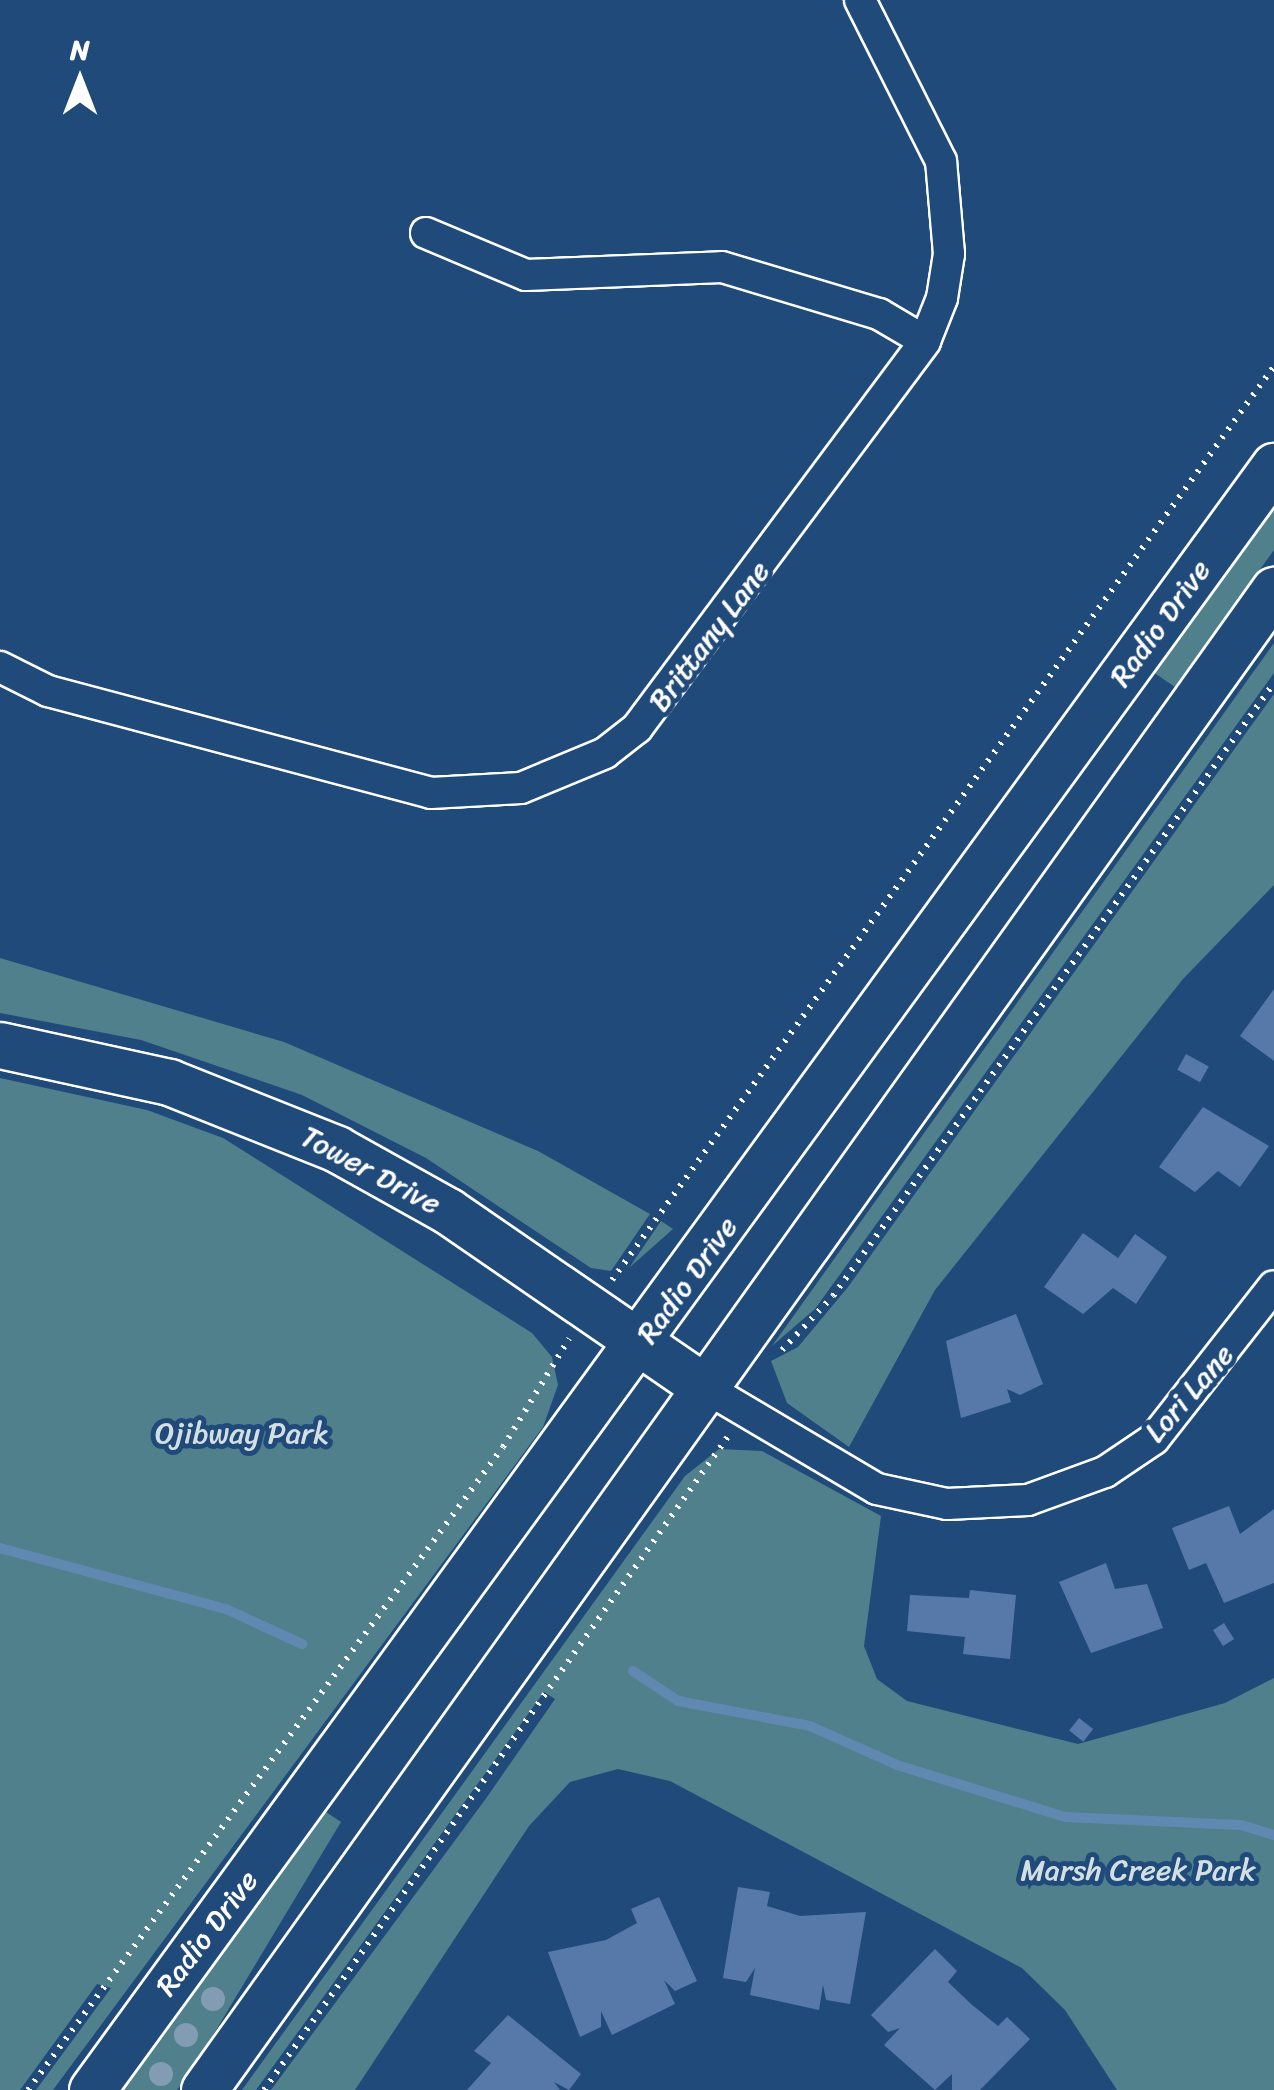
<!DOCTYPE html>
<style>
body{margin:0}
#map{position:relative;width:1274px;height:2090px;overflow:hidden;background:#1f4a7a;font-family:Sriracha,sans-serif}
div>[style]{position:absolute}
.green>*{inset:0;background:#4f808c}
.stream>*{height:10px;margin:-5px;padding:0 5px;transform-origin:5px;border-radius:5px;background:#6188b1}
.building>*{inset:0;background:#5779a9;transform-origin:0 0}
.path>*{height:6px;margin-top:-3px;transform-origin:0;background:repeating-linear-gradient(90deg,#fff 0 2.5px,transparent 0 10.5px)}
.roads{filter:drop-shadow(2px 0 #fff) drop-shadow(-2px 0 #fff) drop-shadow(0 2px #fff) drop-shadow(0 -2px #fff)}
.street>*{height:30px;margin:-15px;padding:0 15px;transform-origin:15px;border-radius:15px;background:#1f4a7a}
.secondary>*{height:45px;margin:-22.5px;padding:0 22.5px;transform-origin:22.5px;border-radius:22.5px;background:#1f4a7a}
.trees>*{width:24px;height:24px;margin:-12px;border-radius:50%;background:#829cb3}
span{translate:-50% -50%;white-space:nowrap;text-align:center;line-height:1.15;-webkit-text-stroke:10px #1f4a7a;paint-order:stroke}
.street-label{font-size:30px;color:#fff}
.park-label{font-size:30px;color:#d3dfe2}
.north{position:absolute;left:30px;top:30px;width:100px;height:100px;-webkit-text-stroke:8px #1f4a7a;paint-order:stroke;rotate:0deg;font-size:28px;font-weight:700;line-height:40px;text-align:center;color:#fff}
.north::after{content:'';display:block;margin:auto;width:35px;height:45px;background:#fff;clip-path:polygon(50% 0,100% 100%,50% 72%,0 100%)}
</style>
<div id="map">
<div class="green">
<i style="clip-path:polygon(1274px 504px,1274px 550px,1175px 687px,1153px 672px)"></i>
<i style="clip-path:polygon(1274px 643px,1274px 673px,815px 1309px,772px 1346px)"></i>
<i style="clip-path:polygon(1274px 694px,1274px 885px,1183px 979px,935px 1290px,849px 1447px,787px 1403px,771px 1361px,798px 1347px,848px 1287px)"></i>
<i style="clip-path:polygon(0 958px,284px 1042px,538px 1151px,650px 1214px,611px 1271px,591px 1268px,426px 1158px,302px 1095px,141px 1040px,0 1013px)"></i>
<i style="clip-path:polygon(0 1078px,147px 1110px,223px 1138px,532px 1333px,552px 1357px,558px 1385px,543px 1427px,53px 2090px,36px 2090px,111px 1988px,97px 1984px,20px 2090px,0 2090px)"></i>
<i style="clip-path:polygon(661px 1221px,673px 1229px,629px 1268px)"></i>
<i style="clip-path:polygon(719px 1449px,762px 1451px,881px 1516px,864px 1646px,877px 1679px,907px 1701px,1078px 1744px,1225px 1703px,1274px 1678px,1274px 2090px,1117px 2090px,1065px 2010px,1022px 1968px,670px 1781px,618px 1769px,570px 1782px,529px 1826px,355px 2090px,271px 2090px,487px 1797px,555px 1699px,544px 1692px,256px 2090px,242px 2090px,685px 1476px)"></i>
<i style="clip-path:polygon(326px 1812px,341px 1822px,192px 2070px,177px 2090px,120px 2090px)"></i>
</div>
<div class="stream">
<i style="left:0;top:1548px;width:234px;rotate:15.1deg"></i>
<i style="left:226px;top:1609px;width:84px;rotate:24.7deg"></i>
<i style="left:633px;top:1671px;width:54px;rotate:33.7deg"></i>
<i style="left:678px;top:1701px;width:134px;rotate:10.7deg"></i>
<i style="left:810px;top:1726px;width:95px;rotate:24.1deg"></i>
<i style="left:897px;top:1765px;width:176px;rotate:17.2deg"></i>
<i style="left:1065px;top:1817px;width:176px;rotate:2.6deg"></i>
<i style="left:1241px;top:1825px;width:34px;rotate:17deg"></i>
</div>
<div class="building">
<i style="clip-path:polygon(1274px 989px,1274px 1061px,1240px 1036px)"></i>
<i style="left:1186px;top:1054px;width:26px;height:18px;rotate:29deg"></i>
<i style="clip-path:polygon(1203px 1107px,1269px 1146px,1240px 1187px,1218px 1171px,1195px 1192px,1159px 1167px)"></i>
<i style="clip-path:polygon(1083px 1233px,1118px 1258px,1135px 1234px,1167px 1257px,1136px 1304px,1113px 1288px,1083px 1314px,1044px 1287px)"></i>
<i style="clip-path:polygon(1016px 1314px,1043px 1384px,1020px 1395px,1007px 1389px,1011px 1402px,961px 1418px,946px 1341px)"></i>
<i style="clip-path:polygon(1229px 1506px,1240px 1534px,1274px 1509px,1274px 1583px,1224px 1603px,1206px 1563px,1189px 1570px,1172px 1528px)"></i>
<i style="clip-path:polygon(1106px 1563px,1115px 1589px,1147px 1584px,1163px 1628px,1091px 1653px,1059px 1582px)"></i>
<i style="clip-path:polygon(970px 1590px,1016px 1595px,1010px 1659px,963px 1654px,965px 1637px,907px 1631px,910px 1595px,969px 1598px)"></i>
<i style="left:1224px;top:1623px;width:19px;height:13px;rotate:58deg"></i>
<i style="left:1079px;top:1718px;width:18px;height:16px;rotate:38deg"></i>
<i style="clip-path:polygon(738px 1887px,770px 1892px,767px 1906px,800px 1916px,866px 1912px,850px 2004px,826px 2000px,823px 1985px,819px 2010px,750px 1995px,755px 1968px,746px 1982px,723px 1978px)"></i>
<i style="clip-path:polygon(659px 1897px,697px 1981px,675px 1991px,664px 1980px,675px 2004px,612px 2035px,601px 2011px,601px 2027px,580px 2037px,548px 1952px,606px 1940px,637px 1923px,631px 1909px)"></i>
<i style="clip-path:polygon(935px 1949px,957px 1971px,948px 1982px,971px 2004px,998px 2026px,1007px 2017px,1030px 2039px,980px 2090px,952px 2090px,952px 2074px,935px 2090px,884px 2045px,900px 2028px,888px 2032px,871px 2015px)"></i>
<i style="clip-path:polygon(508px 2015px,581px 2074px,569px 2090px,554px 2082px,560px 2090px,467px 2090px,491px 2063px,474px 2051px)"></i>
</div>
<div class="path">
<i style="left:612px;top:1280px;width:1129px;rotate:-54.08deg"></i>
<i style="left:782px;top:1350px;width:74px;rotate:-46.6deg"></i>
<i style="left:833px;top:1296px;width:755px;rotate:-54.27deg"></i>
<i style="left:28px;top:2090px;width:799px;rotate:-53.55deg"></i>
<i style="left:503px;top:1447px;width:127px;rotate:-58.6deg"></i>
<i style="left:264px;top:2090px;width:803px;rotate:-54.63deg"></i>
</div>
<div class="roads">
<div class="street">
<i style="left:426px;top:233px;width:108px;rotate:22.8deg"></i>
<i style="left:526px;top:275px;width:196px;rotate:-2.3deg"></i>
<i style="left:722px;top:267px;width:164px;rotate:16.7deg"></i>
<i style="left:879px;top:314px;width:53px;rotate:30.4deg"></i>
<i style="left:0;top:667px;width:54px;rotate:26.6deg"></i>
<i style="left:48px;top:691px;width:396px;rotate:14.9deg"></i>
<i style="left:431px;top:793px;width:90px;rotate:-3.2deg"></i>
<i style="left:521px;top:788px;width:91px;rotate:-22.6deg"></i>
<i style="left:605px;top:753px;width:41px;rotate:-38deg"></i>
<i style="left:637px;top:728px;width:482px;rotate:-53.3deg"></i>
<i style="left:925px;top:341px;width:46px;rotate:-68.4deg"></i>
<i style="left:942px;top:298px;width:45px;rotate:-81deg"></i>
<i style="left:949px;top:254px;width:93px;rotate:-94.9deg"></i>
<i style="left:941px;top:161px;width:180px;rotate:-116.7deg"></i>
<i style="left:701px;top:1385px;width:204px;rotate:30.6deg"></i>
<i style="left:877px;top:1489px;width:72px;rotate:12.1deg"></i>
<i style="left:947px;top:1504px;width:81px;rotate:-2.8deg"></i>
<i style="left:1028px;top:1500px;width:82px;rotate:-20deg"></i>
<i style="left:1105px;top:1472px;width:59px;rotate:-34deg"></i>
<i style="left:1154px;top:1439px;width:194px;rotate:-51.9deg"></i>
</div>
<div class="secondary">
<i style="left:0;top:1045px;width:173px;rotate:12.3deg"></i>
<i style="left:169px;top:1082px;width:181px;rotate:21.7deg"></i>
<i style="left:337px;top:1149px;width:127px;rotate:29.2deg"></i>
<i style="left:448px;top:1211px;width:307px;rotate:34.5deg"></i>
<i style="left:92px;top:2090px;width:2009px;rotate:-53.95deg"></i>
<i style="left:204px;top:2090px;width:1843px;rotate:-54.5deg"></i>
</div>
</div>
<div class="trees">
<i style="left:213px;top:1999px"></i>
<i style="left:186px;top:2035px"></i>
<i style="left:161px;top:2074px"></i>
</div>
<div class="street-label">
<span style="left:1160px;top:623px;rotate:-54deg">Radio Drive</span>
<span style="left:709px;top:636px;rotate:-53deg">Brittany Lane</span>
<span style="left:371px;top:1170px;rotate:28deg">Tower Drive</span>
<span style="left:687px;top:1280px;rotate:-54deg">Radio Drive</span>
<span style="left:1189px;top:1393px;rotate:-49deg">Lori Lane</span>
<span style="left:207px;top:1933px;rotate:-53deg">Radio Drive</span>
</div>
<div class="park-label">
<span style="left:242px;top:1433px">Ojibway Park</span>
<span style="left:1138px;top:1870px">Marsh Creek Park</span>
</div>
<div class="north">N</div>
</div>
